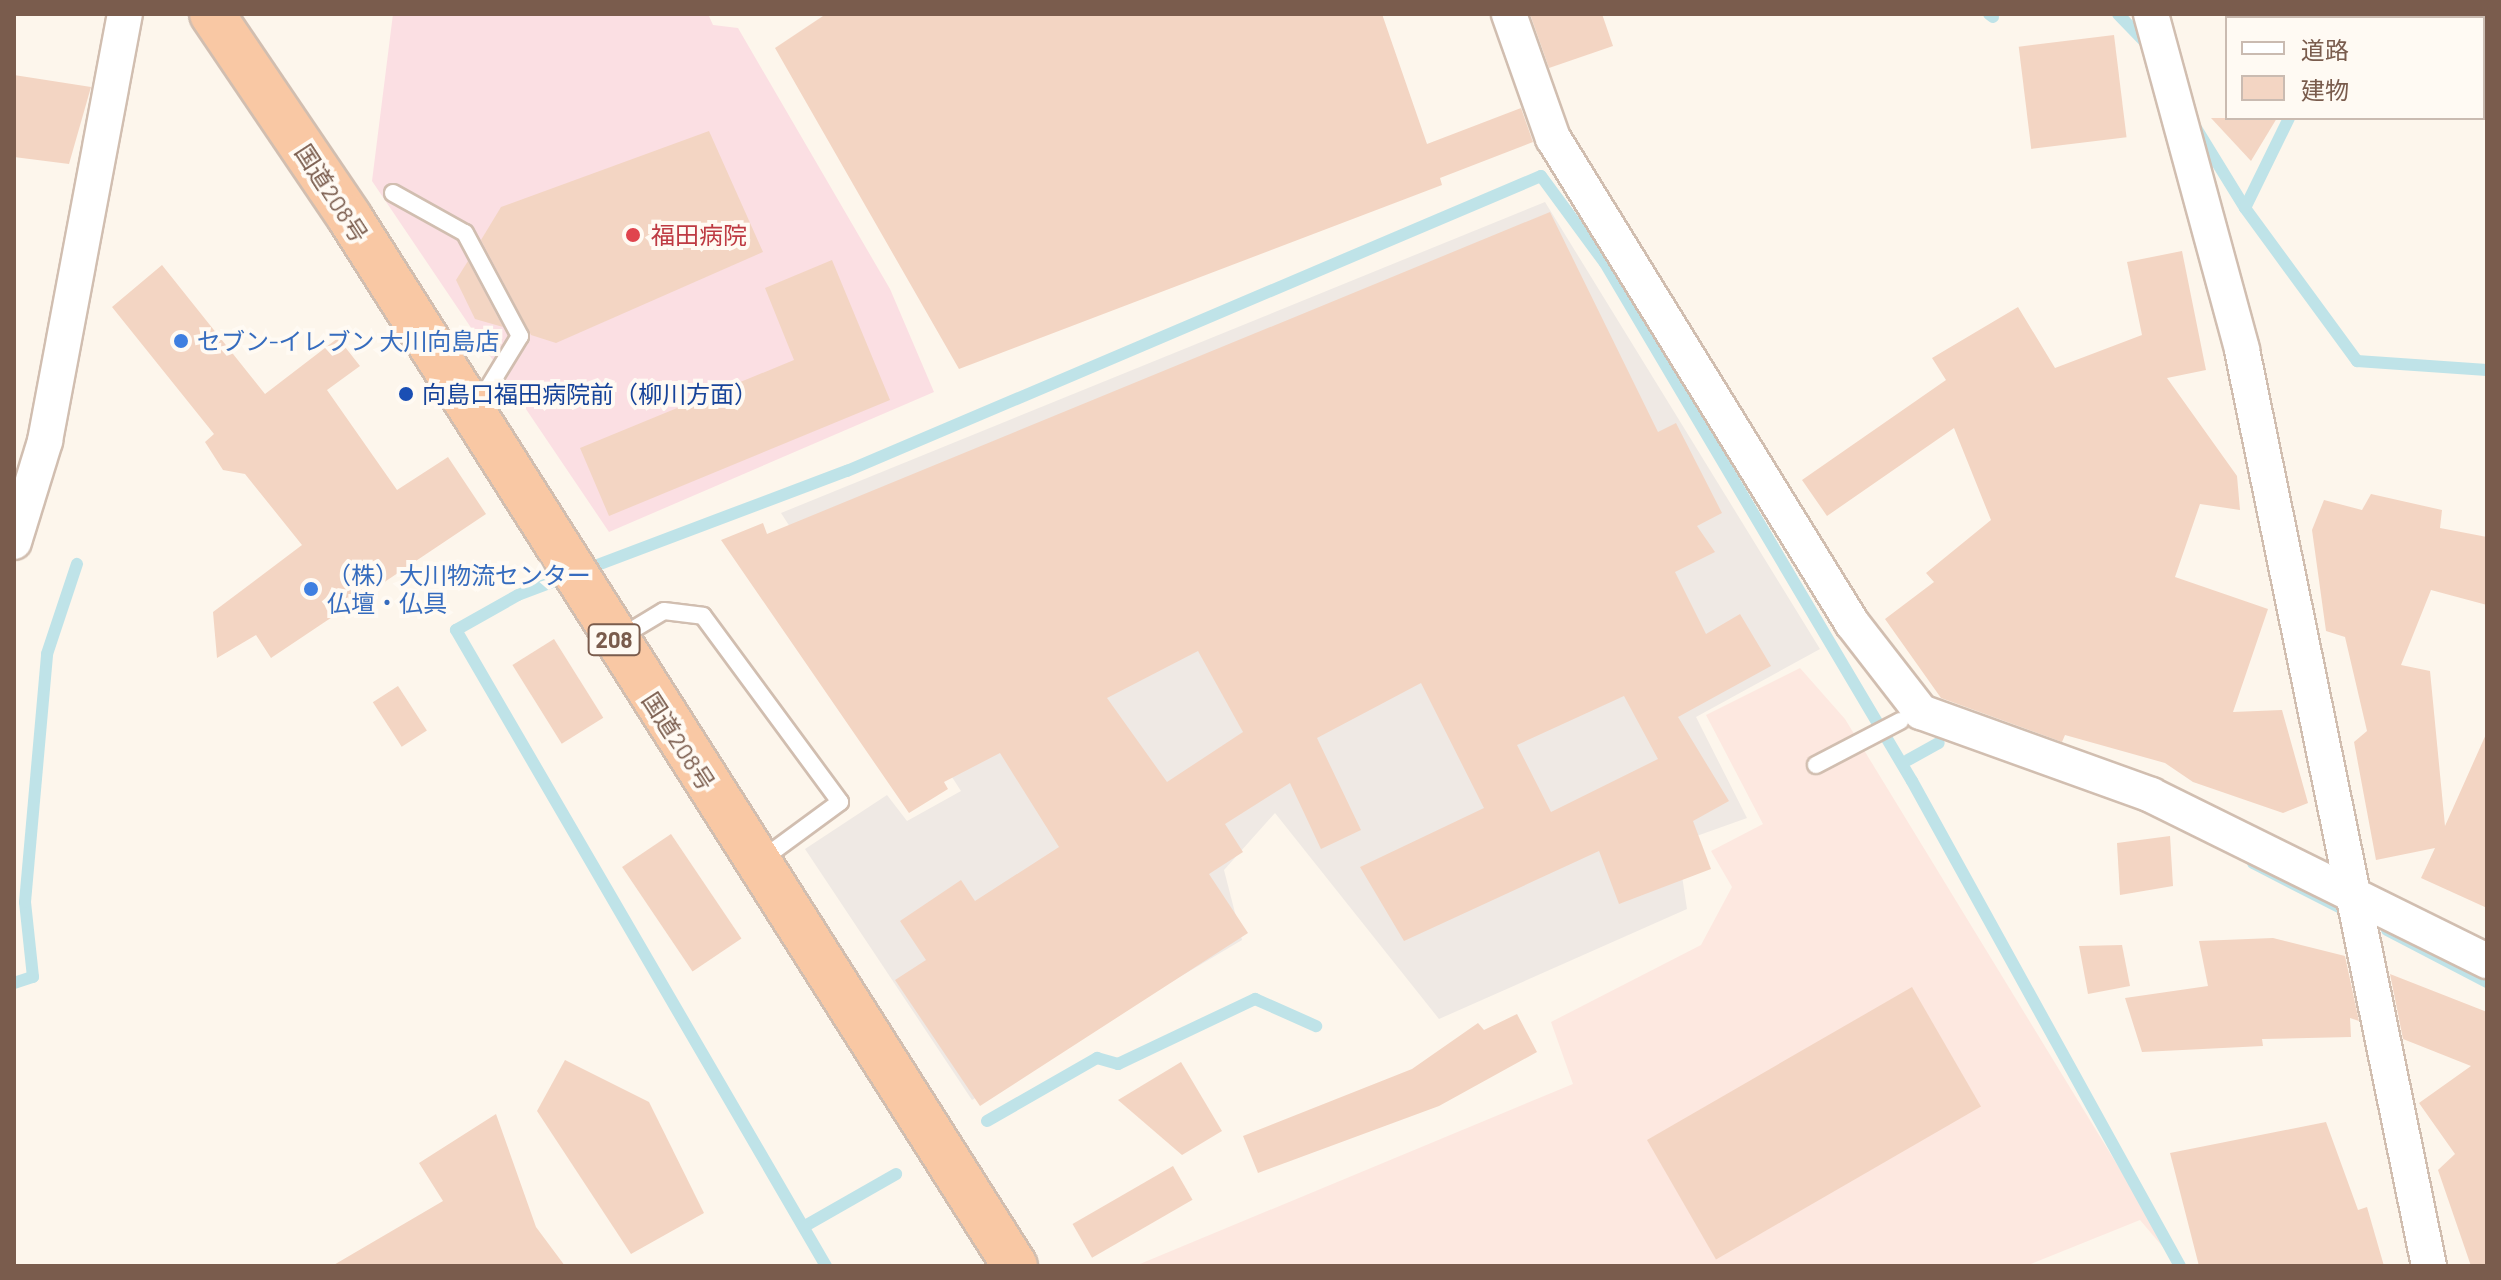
<!DOCTYPE html>
<meta charset="utf-8">
<style>
body{margin:0}
#map{position:relative;width:2501px;height:1280px;overflow:hidden;background:#fdf6ec;font-family:Barlow,"Noto Sans JP",sans-serif}
div>[style]{position:absolute}
.commercial>*{inset:0;background:#fde8e0}
.industrial>*{inset:0;background:#efe9e4}
.medical>*{inset:0;background:#fbdfe3}
.stream>*{height:12px;margin:-6px;padding:0 6px;transform-origin:6px;border-radius:6px;background:#bfe3e8}
.building>*{inset:0;background:#f3d5c3;transform-origin:0 0}
.roads{filter:drop-shadow(2px 0 #d1beb0) drop-shadow(-2px 0 #d1beb0) drop-shadow(0 2px #d1beb0) drop-shadow(0 -2px #d1beb0)}
.service>*{height:16px;margin:-8px;padding:0 8px;transform-origin:8px;border-radius:8px;background:#fff}
.minor>*{height:34px;margin:-17px;padding:0 17px;transform-origin:17px;border-radius:17px;background:#fff}
.trunk>*{height:44px;margin:-22px;padding:0 22px;transform-origin:22px;border-radius:22px;background:#f9c8a4}
.dots>*{width:22px;height:22px;translate:-50% -50%;box-sizing:border-box;border:4px solid #fffaf3;border-radius:50%}
span{translate:-50% -50%;white-space:nowrap;text-align:center;line-height:1.15;-webkit-text-stroke:8px #fffaf3;paint-order:stroke}
.shield-label span{padding:2px 6px;background:#fffaf3;border:2px solid;border-radius:6px;-webkit-text-stroke-width:0}
.shield-label{font-size:22px;color:#7a5c4d;font-weight:700}
.street-label{font-size:24px;color:#7a5c4d}
.health-label{font-size:24px;color:#be3a42}
.left{translate:0 -50%;text-align:left}
.shop-label{font-size:24px;color:#366cbe}
.transit-label{font-size:24px;color:#164399}
.frame{position:absolute;inset:0;border:16px solid #7a5c4d;pointer-events:none}
.legend{position:absolute;left:2225px;top:16px;width:260px;height:104px;box-sizing:border-box;background:#fffaf3;border:2px solid #cabbb1;margin:0;padding:10px 14px;list-style:none;font-size:24px;color:#7a5c4d}
.legend li{display:flex;align-items:center;gap:16px;height:40px}
.legend b{width:40px;border:2px solid #cabbb1}
</style>
<div id="map">
<div class="commercial">
<i style="clip-path:polygon(1800px 668px,1845px 719px,2179px 1266px,2140px 1220px,2026px 1266px,1135px 1266px,1573px 1084px,1551px 1022px,1701px 945px,1732px 887px,1711px 851px,1763px 824px,1706px 715px)"></i>
</div>
<div class="industrial">
<i style="clip-path:polygon(1545px 202px,1820px 649px,1696px 717px,1747px 818px,1677px 843px,1687px 909px,1439px 1019px,1275px 813px,1224px 870px,1242px 940px,972px 1100px,805px 849px,887px 795px,907px 821px,961px 791px,781px 513px)"></i>
</div>
<div class="medical">
<i style="clip-path:polygon(393px 14px,708px 14px,713px 25px,738px 28px,890px 289px,934px 392px,609px 532px,372px 181px)"></i>
</div>
<div class="stream">
<i style="left:1989px;top:14px;width:5px;rotate:37deg"></i>
<i style="left:2118px;top:14px;width:39px;rotate:46deg"></i>
<i style="left:2338px;top:18px;width:4px;rotate:-63deg"></i>
<i style="left:2194px;top:125px;width:97px;rotate:58.4deg"></i>
<i style="left:2245px;top:208px;width:190px;rotate:53.8deg"></i>
<i style="left:2357px;top:361px;width:130px;rotate:4deg"></i>
<i style="left:2245px;top:208px;width:100px;rotate:-63.9deg"></i>
<i style="left:1908px;top:760px;width:35px;rotate:-29deg"></i>
<i style="left:2253px;top:863px;width:97px;rotate:27.1deg"></i>
<i style="left:2387px;top:930px;width:113px;rotate:27.5deg"></i>
<i style="left:14px;top:983px;width:20px;rotate:-18deg"></i>
<i style="left:33px;top:977px;width:75px;rotate:-96.1deg"></i>
<i style="left:25px;top:902px;width:249px;rotate:-84.9deg"></i>
<i style="left:47px;top:654px;width:95px;rotate:-71.6deg"></i>
<i style="left:987px;top:1121px;width:127px;rotate:-29.8deg"></i>
<i style="left:1097px;top:1058px;width:22px;rotate:16deg"></i>
<i style="left:1118px;top:1064px;width:152px;rotate:-25.4deg"></i>
<i style="left:1255px;top:999px;width:67px;rotate:23.9deg"></i>
<i style="left:805px;top:1226px;width:105px;rotate:-29.7deg"></i>
<i style="left:826px;top:1266px;width:736px;rotate:-120.19deg"></i>
<i style="left:456px;top:630px;width:71px;rotate:-29.4deg"></i>
<i style="left:518px;top:595px;width:352px;rotate:-20.7deg"></i>
<i style="left:847px;top:471px;width:754px;rotate:-23.03deg"></i>
<i style="left:1541px;top:176px;width:108px;rotate:53.7deg"></i>
<i style="left:1605px;top:263px;width:602px;rotate:59.35deg"></i>
<i style="left:1912px;top:781px;width:554px;rotate:61.08deg"></i>
</div>
<div class="building">
<i style="clip-path:polygon(826px 14px,1382px 14px,1427px 144px,1521px 108px,1533px 142px,1440px 178px,1442px 185px,959px 369px,775px 48px)"></i>
<i style="clip-path:polygon(1530px 14px,1602px 14px,1613px 46px,1549px 68px)"></i>
<i style="left:2114px;top:35px;width:103px;height:96px;rotate:83deg"></i>
<i style="clip-path:polygon(14px 75px,91px 87px,69px 164px,14px 157px)"></i>
<i style="clip-path:polygon(2211px 118px,2277px 118px,2251px 161px)"></i>
<i style="clip-path:polygon(709px 131px,763px 252px,556px 343px,531px 335px,481px 240px,501px 207px)"></i>
<i style="clip-path:polygon(evenodd,1550px 212px,1658px 432px,1676px 423px,1722px 513px,1697px 526px,1715px 552px,1675px 572px,1706px 634px,1740px 614px,1771px 666px,1678px 717px,1729px 801px,1693px 821px,1711px 869px,1619px 904px,1599px 851px,1404px 941px,1360px 867px,1484px 808px,1421px 683px,1317px 738px,1361px 830px,1321px 849px,1290px 783px,1225px 824px,1243px 852px,1209px 874px,1248px 933px,980px 1106px,895px 980px,926px 960px,900px 921px,961px 880px,975px 901px,1059px 847px,1000px 753px,944px 782px,948px 789px,909px 813px,721px 540px,763px 523px,767px 534px,1550px 212px,1198px 651px,1243px 732px,1167px 782px,1107px 698px,1198px 651px,1550px 212px,1624px 696px,1658px 759px,1551px 812px,1517px 745px,1624px 696px)"></i>
<i style="clip-path:polygon(2182px 251px,2206px 370px,2167px 378px,2237px 476px,2240px 510px,2200px 504px,2175px 577px,2268px 609px,2233px 712px,2282px 710px,2308px 803px,2283px 813px,2193px 782px,2165px 763px,2065px 735px,2062px 742px,1941px 698px,1885px 619px,1934px 582px,1926px 573px,1991px 520px,1954px 428px,1827px 516px,1802px 480px,1946px 380px,1932px 358px,2018px 307px,2055px 368px,2142px 335px,2127px 262px)"></i>
<i style="clip-path:polygon(832px 260px,890px 400px,609px 516px,580px 448px,794px 360px,765px 288px)"></i>
<i style="clip-path:polygon(468px 261px,503px 327px,475px 319px,456px 280px)"></i>
<i style="clip-path:polygon(162px 265px,265px 394px,338px 338px,360px 366px,327px 390px,397px 490px,448px 457px,486px 514px,271px 658px,256px 635px,217px 658px,213px 612px,302px 545px,245px 474px,223px 470px,205px 442px,214px 434px,112px 307px)"></i>
<i style="clip-path:polygon(2371px 494px,2442px 510px,2440px 528px,2487px 537px,2487px 605px,2431px 590px,2401px 665px,2430px 671px,2445px 826px,2487px 732px,2487px 908px,2421px 878px,2435px 848px,2376px 860px,2354px 742px,2367px 731px,2345px 637px,2326px 631px,2312px 530px,2324px 500px,2362px 510px)"></i>
<i style="left:554px;top:639px;width:93px;height:49px;rotate:58deg"></i>
<i style="left:398px;top:686px;width:53px;height:30px;rotate:57deg"></i>
<i style="left:671px;top:834px;width:126px;height:59px;rotate:56deg"></i>
<i style="clip-path:polygon(2170px 836px,2173px 886px,2120px 895px,2117px 843px)"></i>
<i style="clip-path:polygon(2273px 938px,2345px 956px,2359px 1021px,2350px 1018px,2351px 1037px,2262px 1039px,2263px 1046px,2142px 1052px,2125px 998px,2208px 986px,2199px 941px)"></i>
<i style="clip-path:polygon(2122px 945px,2130px 986px,2088px 994px,2079px 946px)"></i>
<i style="clip-path:polygon(2390px 974px,2487px 1012px,2487px 1266px,2471px 1266px,2438px 1170px,2455px 1154px,2419px 1103px,2471px 1066px,2403px 1039px)"></i>
<i style="left:1912px;top:987px;width:138px;height:306px;rotate:60deg"></i>
<i style="clip-path:polygon(1517px 1014px,1537px 1052px,1439px 1106px,1258px 1173px,1243px 1136px,1412px 1069px,1478px 1023px,1484px 1030px)"></i>
<i style="clip-path:polygon(565px 1060px,649px 1102px,704px 1213px,631px 1254px,537px 1111px)"></i>
<i style="clip-path:polygon(1181px 1062px,1222px 1131px,1182px 1155px,1118px 1100px)"></i>
<i style="clip-path:polygon(496px 1114px,536px 1227px,565px 1266px,332px 1266px,443px 1201px,419px 1163px)"></i>
<i style="clip-path:polygon(2326px 1122px,2358px 1210px,2367px 1207px,2384px 1266px,2199px 1266px,2170px 1153px)"></i>
<i style="left:1173px;top:1166px;width:39px;height:116px;rotate:60deg"></i>
</div>
<div class="roads">
<div class="service">
<i style="left:393px;top:193px;width:82px;rotate:29.1deg"></i>
<i style="left:465px;top:233px;width:117px;rotate:61.9deg"></i>
<i style="left:520px;top:336px;width:84px;rotate:121.4deg"></i>
<i style="left:619px;top:638px;width:52px;rotate:-31deg"></i>
<i style="left:664px;top:611px;width:39px;rotate:7deg"></i>
<i style="left:703px;top:616px;width:231px;rotate:53.6deg"></i>
<i style="left:840px;top:802px;width:98px;rotate:143.7deg"></i>
<i style="left:1816px;top:765px;width:95px;rotate:-27.6deg"></i>
</div>
<div class="minor">
<i style="left:1509px;top:14px;width:132px;rotate:70.5deg"></i>
<i style="left:1553px;top:138px;width:570px;rotate:58.35deg"></i>
<i style="left:1852px;top:623px;width:113px;rotate:52.2deg"></i>
<i style="left:1921px;top:712px;width:245px;rotate:19.8deg"></i>
<i style="left:2151px;top:795px;width:375px;rotate:26.3deg"></i>
<i style="left:2151px;top:14px;width:348px;rotate:74.8deg"></i>
<i style="left:2242px;top:350px;width:935px;rotate:78.46deg"></i>
<i style="left:14px;top:542px;width:106px;rotate:-72.9deg"></i>
<i style="left:45px;top:441px;width:434px;rotate:-79.4deg"></i>
</div>
<div class="trunk">
<i style="left:212px;top:14px;width:246px;rotate:55.9deg"></i>
<i style="left:350px;top:218px;width:1241px;rotate:57.6deg"></i>
</div>
</div>
<div class="dots">
<i style="left:633px;top:235px;background:#e0444e"></i>
<i style="left:181px;top:341px;background:#3f7fe0"></i>
<i style="left:406px;top:394px;background:#1a4fb4"></i>
<i style="left:311px;top:589px;background:#3f7fe0"></i>
</div>
<div class="shield-label">
<span style="left:614px;top:640px">208</span>
</div>
<div class="street-label">
<span style="left:332px;top:193px;rotate:57deg">国道208号</span>
<span style="left:679px;top:741px;rotate:57deg">国道208号</span>
</div>
<div class="health-label">
<span class="left" style="left:651px;top:235px">福田病院</span>
</div>
<div class="shop-label">
<span class="left" style="left:197px;top:341px">セブン-イレブン 大川向島店</span>
<span class="left" style="left:327px;top:589px">（株）大川物流センター<br>仏壇・仏具</span>
</div>
<div class="transit-label">
<span class="left" style="left:422px;top:394px">向島口福田病院前（柳川方面）</span>
</div>
<div class="frame"></div>
<ul class="legend">
<li><b style="height:10px;background:#fff"></b>道路</li>
<li><b style="height:22px;background:#f3d5c3"></b>建物</li>
</ul>
</div>
